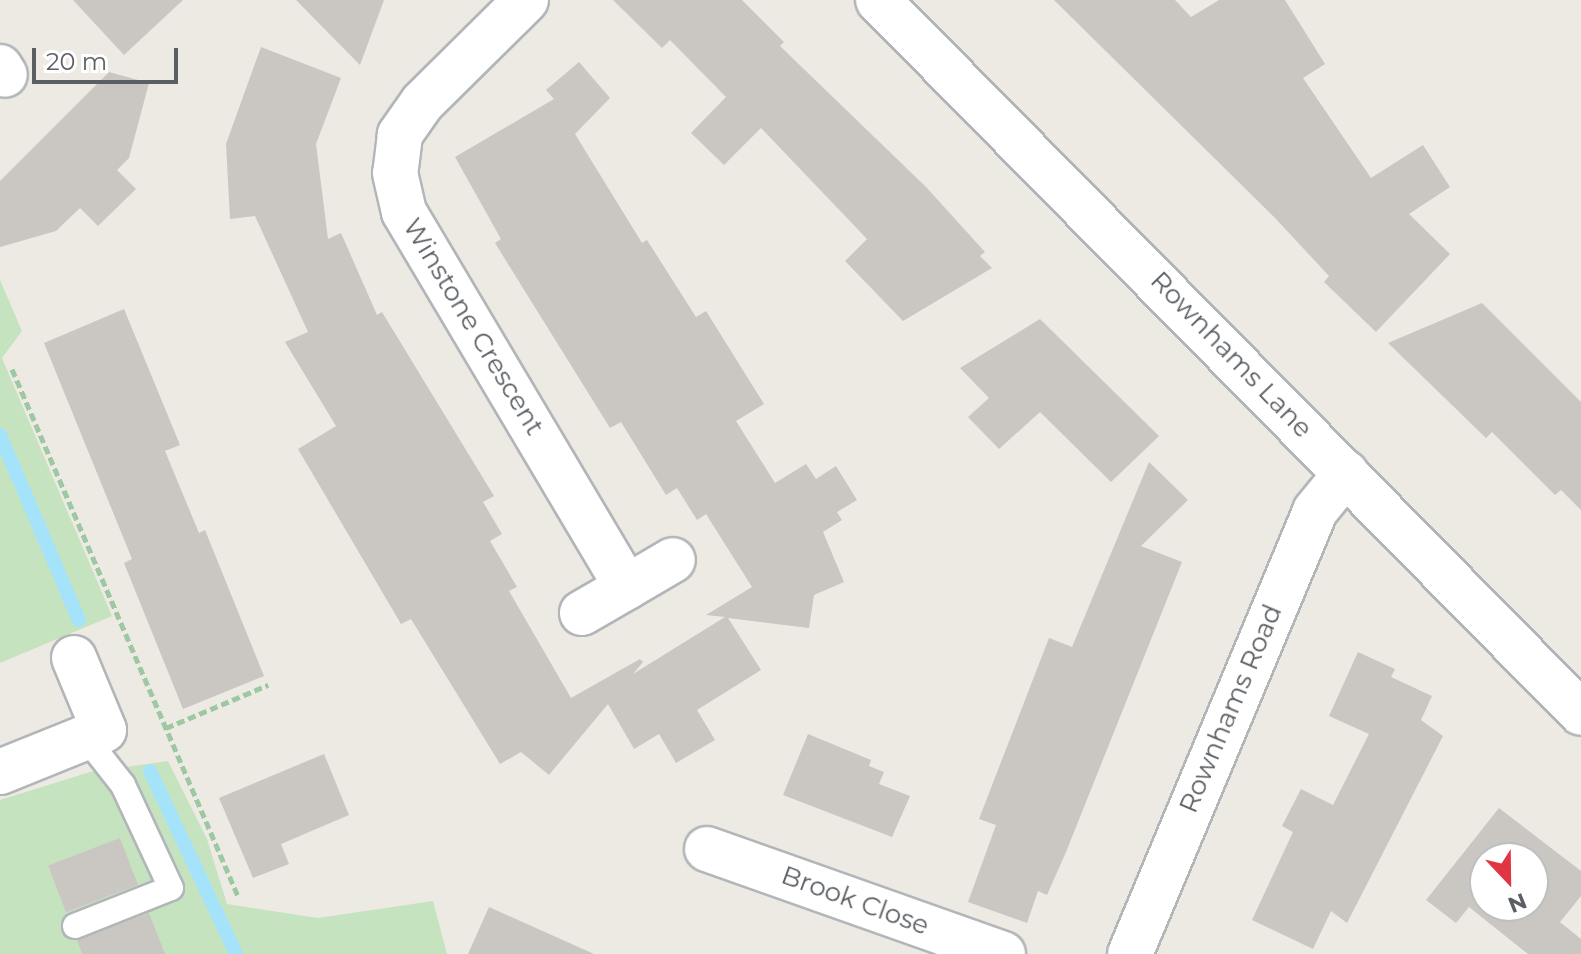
<!DOCTYPE html>
<style>
body{margin:0}
#map{position:relative;width:1581px;height:954px;overflow:hidden;background:#ede9e3;font-family:Montserrat,sans-serif}
div>[style]{position:absolute}
.green>*{inset:0;background:#c6e3c0}
.stream>*{height:14px;margin:-7px;padding:0 7px;transform-origin:7px;border-radius:7px;background:#a5e3fa}
.building>*{inset:0;background:#cac6c2;transform-origin:0 0}
.path>*{height:5px;margin-top:-2.5px;transform-origin:0;background:repeating-linear-gradient(90deg,#9dc8a2 0 8px,transparent 0 12px)}
.roads{filter:drop-shadow(2px 0 #b3b6b9) drop-shadow(-2px 0 #b3b6b9) drop-shadow(0 2px #b3b6b9) drop-shadow(0 -2px #b3b6b9)}
.lane>*{height:24px;margin:-12px;padding:0 12px;transform-origin:12px;border-radius:12px;background:#fff}
.street>*{height:44px;margin:-22px;padding:0 22px;transform-origin:22px;border-radius:22px;background:#fff}
.secondary>*{height:44px;margin:-22px;padding:0 22px;transform-origin:22px;border-radius:22px;background:#fff}
span{translate:-50% -50%;white-space:nowrap;text-align:center;line-height:1.15;-webkit-text-stroke:7px #fff;paint-order:stroke}
.street-label{font-size:26px;color:#5b5f63}
.north{position:absolute;left:1469px;top:842px;width:80px;height:80px;box-sizing:border-box;background:#fff;border:2px solid #bdbfc1;border-radius:50%;rotate:158deg;font-size:22px;font-weight:700;line-height:32px;text-align:center;color:#5b5f63}
.north::after{content:'';display:block;margin:auto;width:28px;height:36px;background:#e03644;clip-path:polygon(50% 0,100% 100%,50% 72%,0 100%)}
.scale{position:absolute;left:32px;top:48px;width:146px;height:36px;box-sizing:border-box;border:4px solid #5b5f63;border-top:0;padding-left:10px;font-size:24px;line-height:28px;white-space:nowrap;color:#5b5f63;-webkit-text-stroke:6px #fff;paint-order:stroke}
</style>
<div id="map">
<div class="green">
<i style="clip-path:polygon(0 280px,22px 331px,2px 358px,112px 616px,0 663px)"></i>
<i style="clip-path:polygon(168px 761px,207px 839px,227px 904px,318px 918px,433px 901px,447px 954px,0 954px,0 800px,90px 772px)"></i>
</div>
<div class="stream">
<i style="left:0;top:435px;width:201px;rotate:66.9deg"></i>
<i style="left:150px;top:771px;width:202px;rotate:64.8deg"></i>
</div>
<div class="building">
<i style="clip-path:polygon(73px 0,183px 0,124px 55px)"></i>
<i style="clip-path:polygon(296px 0,384px 0,360px 65px)"></i>
<i style="clip-path:polygon(613px 0,742px 0,784px 42px,780px 46px,926px 187px,985px 252px,980px 256px,992px 268px,903px 321px,845px 261px,867px 239px,761px 128px,724px 165px,691px 133px,726px 97px,670px 40px,662px 48px)"></i>
<i style="clip-path:polygon(1054px 0,1175px 0,1191px 17px,1219px 0,1285px 0,1325px 64px,1303px 78px,1371px 178px,1423px 145px,1450px 187px,1409px 214px,1450px 254px,1376px 332px,1324px 282px,1329px 276px,1275px 218px)"></i>
<i style="clip-path:polygon(261px 47px,341px 78px,316px 144px,328px 239px,341px 233px,377px 315px,382px 312px,494px 496px,483px 502px,502px 534px,490px 541px,517px 587px,509px 591px,571px 698px,640px 659px,643px 662px,633px 674px,725px 617px,706px 615px,752px 587px,706px 514px,697px 520px,677px 488px,666px 495px,621px 422px,610px 428px,495px 243px,501px 239px,455px 157px,554px 99px,546px 90px,579px 62px,610px 98px,575px 134px,642px 243px,647px 240px,696px 317px,706px 311px,764px 404px,736px 421px,775px 483px,806px 464px,816px 479px,836px 466px,857px 500px,837px 512px,842px 520px,823px 532px,844px 582px,814px 595px,809px 628px,728px 618px,761px 670px,697px 710px,715px 740px,676px 763px,659px 734px,634px 749px,608px 704px,549px 775px,521px 752px,500px 764px,411px 619px,401px 624px,298px 449px,336px 426px,285px 342px,308px 332px,255px 216px,230px 219px,226px 144px)"></i>
<i style="clip-path:polygon(109px 72px,149px 83px,129px 158px,117px 170px,136px 189px,98px 226px,80px 208px,56px 231px,0 247px,0 181px)"></i>
<i style="clip-path:polygon(1482px 303px,1581px 402px,1581px 510px,1561px 490px,1555px 495px,1492px 432px,1486px 438px,1388px 343px)"></i>
<i style="clip-path:polygon(124px 309px,180px 445px,165px 451px,199px 533px,205px 530px,264px 676px,183px 709px,124px 563px,132px 559px,44px 343px)"></i>
<i style="clip-path:polygon(1040px 319px,1159px 436px,1111px 482px,1040px 412px,999px 449px,968px 417px,989px 398px,960px 368px)"></i>
<i style="clip-path:polygon(1149px 462px,1188px 500px,1141px 546px,1182px 562px,1066px 852px,1047px 895px,1038px 891px,1027px 923px,968px 902px,996px 825px,979px 819px,1049px 638px,1072px 647px)"></i>
<i style="clip-path:polygon(1358px 652px,1395px 669px,1391px 677px,1432px 696px,1421px 720px,1443px 736px,1347px 923px,1331px 911px,1313px 949px,1252px 920px,1293px 832px,1282px 826px,1301px 789px,1333px 805px,1369px 734px,1329px 716px)"></i>
<i style="clip-path:polygon(808px 734px,871px 760px,869px 766px,884px 772px,879px 784px,910px 796px,892px 837px,783px 795px)"></i>
<i style="clip-path:polygon(324px 754px,349px 815px,281px 844px,289px 864px,253px 878px,219px 798px)"></i>
<i style="clip-path:polygon(evenodd,1499px 808px,1581px 871px,1581px 896px,1560px 922px,1581px 939px,1581px 954px,1528px 954px,1469px 907px,1456px 923px,1426px 900px,1499px 808px,1485px 858px,1533px 858px,1533px 906px,1485px 906px,1485px 858px)"></i>
<i style="left:120px;top:838px;width:50px;height:77px;rotate:69deg"></i>
<i style="clip-path:polygon(489px 907px,594px 954px,468px 954px)"></i>
<i style="clip-path:polygon(149px 913px,165px 954px,82px 954px,77px 940px)"></i>
</div>
<div class="path">
<i style="left:12px;top:369px;width:573px;rotate:66.79deg"></i>
<i style="left:166px;top:728px;width:111px;rotate:-22.9deg"></i>
</div>
<div class="roads">
<div class="lane">
<i style="left:75px;top:926px;width:103px;rotate:-21.6deg"></i>
<i style="left:171px;top:888px;width:114px;rotate:-115deg"></i>
<i style="left:123px;top:785px;width:60px;rotate:-128.2deg"></i>
</div>
<div class="street">
<i style="left:526px;top:0;width:146px;rotate:135.3deg"></i>
<i style="left:422px;top:103px;width:39px;rotate:125deg"></i>
<i style="left:400px;top:135px;width:38px;rotate:97deg"></i>
<i style="left:395px;top:173px;width:40px;rotate:77deg"></i>
<i style="left:404px;top:212px;width:436px;rotate:59.3deg"></i>
<i style="left:627px;top:587px;width:52px;rotate:150deg"></i>
<i style="left:0;top:67px;width:9px;rotate:58deg"></i>
<i style="left:627px;top:587px;width:53px;rotate:-30.4deg"></i>
<i style="left:0;top:772px;width:112px;rotate:-22deg"></i>
<i style="left:104px;top:730px;width:78px;rotate:-112.6deg"></i>
<i style="left:707px;top:849px;width:314px;rotate:19.5deg"></i>
</div>
<div class="secondary">
<i style="left:878px;top:0;width:1001px;rotate:45.4deg"></i>
<i style="left:1130px;top:954px;width:480px;rotate:-67.3deg"></i>
<i style="left:1315px;top:511px;width:49px;rotate:-50.8deg"></i>
</div>
</div>
<div class="street-label">
<span style="left:473px;top:327px;rotate:59deg">Winstone Crescent</span>
<span style="left:1231px;top:355px;rotate:46deg">Rownhams Lane</span>
<span style="left:1231px;top:709px;rotate:-67deg">Rownhams Road</span>
<span style="left:855px;top:901px;rotate:20deg">Brook Close</span>
</div>
<div class="north">N</div>
<div class="scale">20 m</div>
</div>
